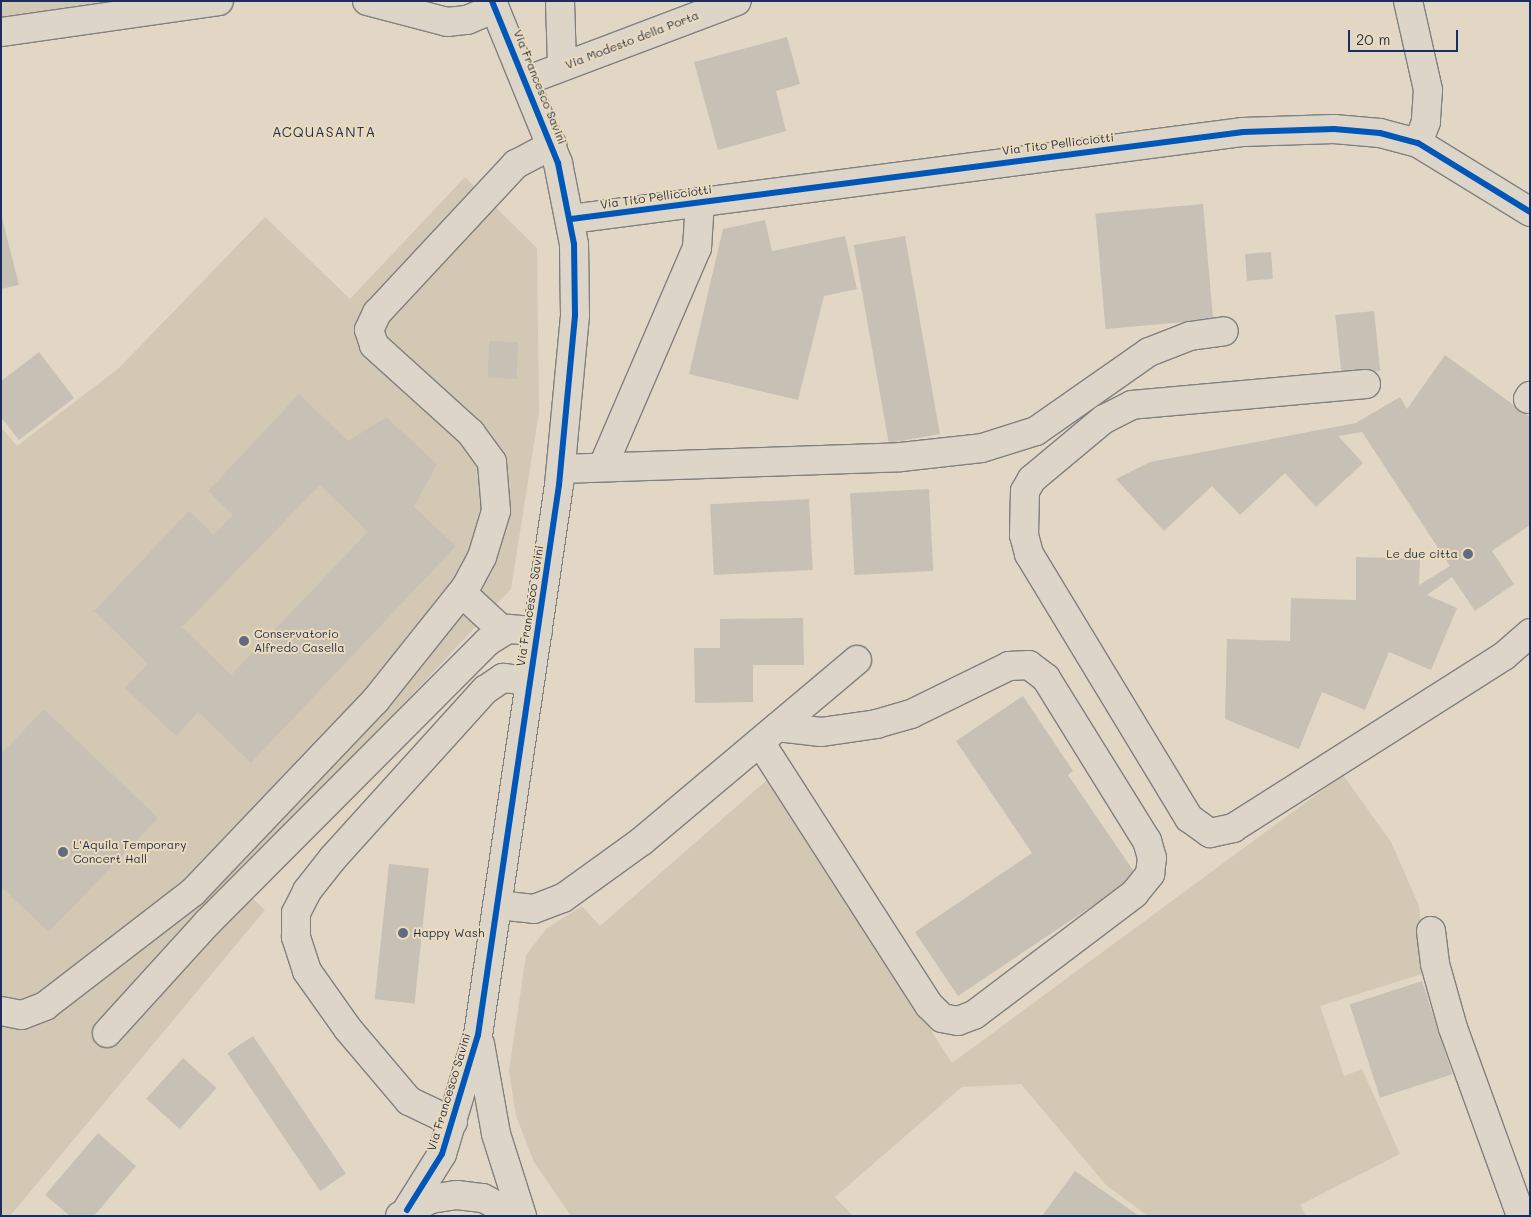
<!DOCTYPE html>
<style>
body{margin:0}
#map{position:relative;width:1531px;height:1217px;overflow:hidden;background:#e1d7c4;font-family:Mali,sans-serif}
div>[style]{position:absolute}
.built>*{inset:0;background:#d3c8b4}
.building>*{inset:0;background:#c7c1b5;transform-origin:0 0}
.roads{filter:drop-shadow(1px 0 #808080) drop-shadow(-1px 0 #808080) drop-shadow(0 1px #808080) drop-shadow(0 -1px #808080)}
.minor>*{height:28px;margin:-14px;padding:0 14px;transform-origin:14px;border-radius:14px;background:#ddd5c8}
.major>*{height:28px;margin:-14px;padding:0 14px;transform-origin:14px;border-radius:14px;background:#ddd5c8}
.cycleway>*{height:6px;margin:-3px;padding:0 3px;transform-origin:3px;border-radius:3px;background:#0057b8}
.dots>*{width:14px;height:14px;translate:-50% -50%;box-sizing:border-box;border:2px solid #eddbb8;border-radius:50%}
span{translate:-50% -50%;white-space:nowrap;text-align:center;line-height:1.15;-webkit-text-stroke:4px #eddbb8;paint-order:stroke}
.street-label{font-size:12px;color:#1b2f5e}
.poi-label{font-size:12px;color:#1b2f5e}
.right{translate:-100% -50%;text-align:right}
.left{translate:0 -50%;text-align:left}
.neighbourhood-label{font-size:14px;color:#1b2f5e;letter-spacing:1px}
.frame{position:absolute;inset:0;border:2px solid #1b2f5e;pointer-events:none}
.scale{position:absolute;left:1348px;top:30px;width:110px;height:22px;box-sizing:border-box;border:2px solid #1b2f5e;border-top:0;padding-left:6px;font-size:15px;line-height:18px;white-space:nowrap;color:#1b2f5e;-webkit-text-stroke:4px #eddbb8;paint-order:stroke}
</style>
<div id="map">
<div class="built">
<i style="clip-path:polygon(1px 1px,121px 1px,1px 20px)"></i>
<i style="clip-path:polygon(465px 177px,537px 248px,539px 412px,511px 589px,236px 883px,265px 910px,10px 1216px,1px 1216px,1px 427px,17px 446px,119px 368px,265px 217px,350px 299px)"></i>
<i style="clip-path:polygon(1343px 775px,1391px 842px,1419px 906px,1425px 973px,1320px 1006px,1344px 1076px,1362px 1069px,1400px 1154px,1300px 1205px,1306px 1216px,1148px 1216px,1106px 1185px,1021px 1084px,962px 1087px,835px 1197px,853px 1216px,571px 1216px,534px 1162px,516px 1116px,509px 1071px,526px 955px,547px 928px,582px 906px,600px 926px,768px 779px,952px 1063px)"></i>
</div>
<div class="building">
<i style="clip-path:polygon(787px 37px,800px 84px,776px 91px,786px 131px,718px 150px,694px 62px)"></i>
<i style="left:1203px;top:204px;width:116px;height:108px;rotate:85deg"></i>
<i style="clip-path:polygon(1px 214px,19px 285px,1px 289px)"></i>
<i style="clip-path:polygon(765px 220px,772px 251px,845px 236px,857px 289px,824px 296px,798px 400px,689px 374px,723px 229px)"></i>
<i style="left:905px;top:236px;width:201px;height:52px;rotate:80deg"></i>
<i style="left:1271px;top:252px;width:27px;height:26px;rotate:86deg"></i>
<i style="left:1374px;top:311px;width:60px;height:39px;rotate:84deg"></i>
<i style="left:489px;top:341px;width:29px;height:37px;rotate:2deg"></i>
<i style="clip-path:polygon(39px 352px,74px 398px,19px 440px,1px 417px,1px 381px)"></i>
<i style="clip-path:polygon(1445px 355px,1530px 417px,1530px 525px,1492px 551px,1514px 584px,1475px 611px,1452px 577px,1427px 595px,1457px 608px,1431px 670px,1389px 652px,1365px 710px,1322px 692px,1299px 749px,1225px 719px,1227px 639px,1290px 641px,1291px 598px,1356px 600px,1356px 557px,1420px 559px,1419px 585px,1450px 566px,1362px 432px,1338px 436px,1363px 463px,1316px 507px,1285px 473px,1240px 515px,1212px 486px,1164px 531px,1116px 479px,1150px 462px,1356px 423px,1400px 397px,1407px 409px)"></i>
<i style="clip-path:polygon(evenodd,299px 394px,348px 441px,386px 417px,437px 464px,414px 507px,456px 546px,251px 763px,198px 712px,176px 736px,125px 688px,148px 664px,94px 611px,189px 511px,214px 535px,233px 515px,208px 491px,299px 394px,320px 485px,368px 532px,231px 675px,182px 627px,320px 485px)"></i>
<i style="left:929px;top:489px;width:82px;height:79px;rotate:87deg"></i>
<i style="left:809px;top:499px;width:71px;height:99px;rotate:87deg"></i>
<i style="clip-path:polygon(803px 618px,804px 665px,753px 665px,753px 702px,695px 703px,694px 648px,720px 648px,720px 619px)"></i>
<i style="clip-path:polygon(1023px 696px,1073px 771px,1068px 775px,1137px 876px,958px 996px,915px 932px,1032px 853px,956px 741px)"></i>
<i style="clip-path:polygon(44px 709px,158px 818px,49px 932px,1px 887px,1px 754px)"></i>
<i style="left:389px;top:864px;width:40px;height:136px;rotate:6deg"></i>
<i style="left:1422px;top:981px;width:98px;height:76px;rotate:72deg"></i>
<i style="left:253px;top:1036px;width:166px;height:31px;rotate:56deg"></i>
<i style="left:183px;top:1058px;width:45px;height:55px;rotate:42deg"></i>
<i style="clip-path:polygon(98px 1133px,136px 1166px,94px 1216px,70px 1216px,45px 1195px)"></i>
<i style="clip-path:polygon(1075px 1171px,1139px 1216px,1042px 1216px)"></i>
</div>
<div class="roads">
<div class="minor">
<i style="left:367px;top:1px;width:83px;rotate:14.7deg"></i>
<i style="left:447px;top:22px;width:20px;rotate:-6deg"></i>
<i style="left:467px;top:20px;width:30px;rotate:-23deg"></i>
<i style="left:560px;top:1px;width:65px;rotate:88.2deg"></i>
<i style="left:1408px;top:1px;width:91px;rotate:77.3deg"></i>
<i style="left:1428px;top:90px;width:32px;rotate:94deg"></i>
<i style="left:1426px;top:122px;width:22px;rotate:111deg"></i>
<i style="left:1px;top:32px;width:220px;rotate:-8.1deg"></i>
<i style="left:528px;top:80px;width:223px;rotate:-20.7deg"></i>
<i style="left:571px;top:219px;width:678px;rotate:-7.38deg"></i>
<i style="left:1243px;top:132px;width:91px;rotate:-1.9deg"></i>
<i style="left:1334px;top:129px;width:46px;rotate:5deg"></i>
<i style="left:1380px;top:133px;width:39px;rotate:15deg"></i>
<i style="left:1418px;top:143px;width:132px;rotate:31.6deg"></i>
<i style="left:1366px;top:384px;width:235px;rotate:174.9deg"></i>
<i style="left:1132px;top:405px;width:31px;rotate:153deg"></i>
<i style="left:1104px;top:419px;width:94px;rotate:140.2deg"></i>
<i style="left:1032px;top:479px;width:14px;rotate:120deg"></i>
<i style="left:1025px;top:491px;width:44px;rotate:91.3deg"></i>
<i style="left:1024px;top:535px;width:20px;rotate:75deg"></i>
<i style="left:1029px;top:554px;width:309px;rotate:58.8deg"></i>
<i style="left:1189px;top:818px;width:26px;rotate:36deg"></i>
<i style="left:1210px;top:833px;width:24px;rotate:-12deg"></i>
<i style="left:1233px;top:828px;width:321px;rotate:-32.4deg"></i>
<i style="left:1504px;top:656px;width:35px;rotate:-41deg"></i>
<i style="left:1528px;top:399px;width:4px;rotate:-56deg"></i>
<i style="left:603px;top:466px;width:237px;rotate:-66.7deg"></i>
<i style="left:697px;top:248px;width:46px;rotate:-86.3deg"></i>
<i style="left:561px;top:469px;width:340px;rotate:-2deg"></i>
<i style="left:901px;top:457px;width:81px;rotate:-6.3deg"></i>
<i style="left:982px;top:448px;width:57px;rotate:-17.5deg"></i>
<i style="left:1036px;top:431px;width:138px;rotate:-35deg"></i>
<i style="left:1149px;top:352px;width:44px;rotate:-21.3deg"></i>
<i style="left:1190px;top:336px;width:34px;rotate:-8deg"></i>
<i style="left:462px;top:593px;width:56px;rotate:42.8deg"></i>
<i style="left:760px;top:742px;width:313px;rotate:57.3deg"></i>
<i style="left:929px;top:1005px;width:18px;rotate:45deg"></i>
<i style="left:942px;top:1018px;width:16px;rotate:11deg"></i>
<i style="left:958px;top:1021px;width:17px;rotate:-21deg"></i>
<i style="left:974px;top:1015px;width:201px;rotate:-37.1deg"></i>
<i style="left:1134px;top:894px;width:26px;rotate:-51deg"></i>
<i style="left:1150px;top:874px;width:16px;rotate:-83deg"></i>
<i style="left:1152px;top:858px;width:18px;rotate:-106deg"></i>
<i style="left:1147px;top:841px;width:192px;rotate:-121.8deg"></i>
<i style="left:1046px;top:678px;width:21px;rotate:-143deg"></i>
<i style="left:1029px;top:665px;width:20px;rotate:177deg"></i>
<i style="left:1009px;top:666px;width:109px;rotate:153.9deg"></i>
<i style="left:911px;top:714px;width:35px;rotate:164deg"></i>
<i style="left:877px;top:724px;width:57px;rotate:171.9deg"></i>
<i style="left:821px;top:732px;width:44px;rotate:-173.5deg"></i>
<i style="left:497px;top:905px;width:37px;rotate:6deg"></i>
<i style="left:534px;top:909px;width:31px;rotate:-21deg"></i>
<i style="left:563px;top:898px;width:97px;rotate:-35.8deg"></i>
<i style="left:642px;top:841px;width:281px;rotate:-40.1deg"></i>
<i style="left:1431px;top:931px;width:33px;rotate:83deg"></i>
<i style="left:1435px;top:964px;width:66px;rotate:74.3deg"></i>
<i style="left:1453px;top:1028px;width:200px;rotate:70.1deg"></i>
<i style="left:1px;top:1011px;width:21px;rotate:11deg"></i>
<i style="left:22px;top:1015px;width:25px;rotate:-21deg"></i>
<i style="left:45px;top:1006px;width:187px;rotate:-37.6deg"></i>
<i style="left:193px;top:892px;width:264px;rotate:-46.4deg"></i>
<i style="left:375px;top:701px;width:146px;rotate:-51.4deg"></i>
<i style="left:466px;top:587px;width:34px;rotate:-62deg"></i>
<i style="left:482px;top:557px;width:48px;rotate:-73.1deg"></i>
<i style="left:496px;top:511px;width:49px;rotate:-94.7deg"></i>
<i style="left:492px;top:462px;width:36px;rotate:-126deg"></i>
<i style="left:471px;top:433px;width:131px;rotate:-137.8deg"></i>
<i style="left:374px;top:345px;width:16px;rotate:-108deg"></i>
<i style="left:369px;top:330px;width:19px;rotate:-65deg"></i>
<i style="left:377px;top:313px;width:204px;rotate:-47deg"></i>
<i style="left:516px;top:164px;width:41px;rotate:-27.8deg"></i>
<i style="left:107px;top:1033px;width:149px;rotate:-47.7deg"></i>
<i style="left:207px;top:923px;width:397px;rotate:-45.1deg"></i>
<i style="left:487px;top:642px;width:25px;rotate:-32deg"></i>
<i style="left:508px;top:629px;width:30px;rotate:4deg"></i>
<i style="left:480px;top:1044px;width:91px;rotate:79.9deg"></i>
<i style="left:496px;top:1134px;width:86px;rotate:72.4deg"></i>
<i style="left:453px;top:1122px;width:49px;rotate:-154.5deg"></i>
<i style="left:409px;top:1101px;width:94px;rotate:-130.3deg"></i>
<i style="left:348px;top:1029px;width:71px;rotate:-125.3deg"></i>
<i style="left:307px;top:971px;width:36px;rotate:-108deg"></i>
<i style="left:296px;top:937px;width:24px;rotate:-90deg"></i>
<i style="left:296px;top:913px;width:25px;rotate:-63deg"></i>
<i style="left:307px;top:891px;width:42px;rotate:-51.8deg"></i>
<i style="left:333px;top:858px;width:227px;rotate:-47.9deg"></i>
<i style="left:485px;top:690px;width:22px;rotate:-34deg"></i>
<i style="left:503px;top:678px;width:27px;rotate:6deg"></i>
<i style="left:407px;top:1210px;width:66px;rotate:-58deg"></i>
<i style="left:442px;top:1154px;width:124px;rotate:-73.2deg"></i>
<i style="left:478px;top:1035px;width:556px;rotate:-81.62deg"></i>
<i style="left:559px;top:485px;width:171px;rotate:-84.6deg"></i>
<i style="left:575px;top:315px;width:71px;rotate:-90.8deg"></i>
<i style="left:574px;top:244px;width:83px;rotate:-101.2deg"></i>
<i style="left:558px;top:163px;width:175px;rotate:-112.2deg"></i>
</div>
<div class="major">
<i style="left:400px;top:1216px;width:35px;rotate:-29deg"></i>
<i style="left:431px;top:1199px;width:26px;rotate:-9deg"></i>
<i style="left:457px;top:1195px;width:26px;rotate:7deg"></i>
<i style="left:483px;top:1198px;width:38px;rotate:28deg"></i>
</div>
</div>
<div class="cycleway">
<i style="left:571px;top:219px;width:678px;rotate:-7.38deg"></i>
<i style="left:1243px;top:132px;width:91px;rotate:-1.9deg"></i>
<i style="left:1334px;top:129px;width:46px;rotate:5deg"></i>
<i style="left:1380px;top:133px;width:39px;rotate:15deg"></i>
<i style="left:1418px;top:143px;width:132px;rotate:31.6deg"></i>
<i style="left:407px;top:1210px;width:66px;rotate:-58deg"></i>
<i style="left:442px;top:1154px;width:124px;rotate:-73.2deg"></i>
<i style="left:478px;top:1035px;width:556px;rotate:-81.62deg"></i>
<i style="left:559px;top:485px;width:171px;rotate:-84.6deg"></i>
<i style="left:575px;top:315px;width:71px;rotate:-90.8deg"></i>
<i style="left:574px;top:244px;width:83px;rotate:-101.2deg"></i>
<i style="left:558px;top:163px;width:175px;rotate:-112.2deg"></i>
</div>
<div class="dots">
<i style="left:1468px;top:554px;background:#606a82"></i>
<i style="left:244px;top:641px;background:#606a82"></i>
<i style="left:63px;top:852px;background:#606a82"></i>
<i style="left:403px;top:933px;background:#606a82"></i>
</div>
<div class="street-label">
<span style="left:632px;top:40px;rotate:-21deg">Via Modesto della Porta</span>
<span style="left:540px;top:87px;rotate:68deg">Via Francesco Savini</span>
<span style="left:1058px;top:144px;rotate:-7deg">Via Tito Pellicciotti</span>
<span style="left:656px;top:197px;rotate:-8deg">Via Tito Pellicciotti</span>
<span style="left:530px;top:606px;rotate:-81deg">Via Francesco Savini</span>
<span style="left:449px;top:1092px;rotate:-73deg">Via Francesco Savini</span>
</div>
<div class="poi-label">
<span class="right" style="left:1458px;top:554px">Le due citta</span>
<span class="left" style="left:254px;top:641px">Conservatorio<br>Alfredo Casella</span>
<span class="left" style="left:73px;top:852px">L'Aquila Temporary<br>Concert Hall</span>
<span class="left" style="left:413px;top:933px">Happy Wash</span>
</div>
<div class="neighbourhood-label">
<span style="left:324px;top:132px">ACQUASANTA</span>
</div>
<div class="frame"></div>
<div class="scale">20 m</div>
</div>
